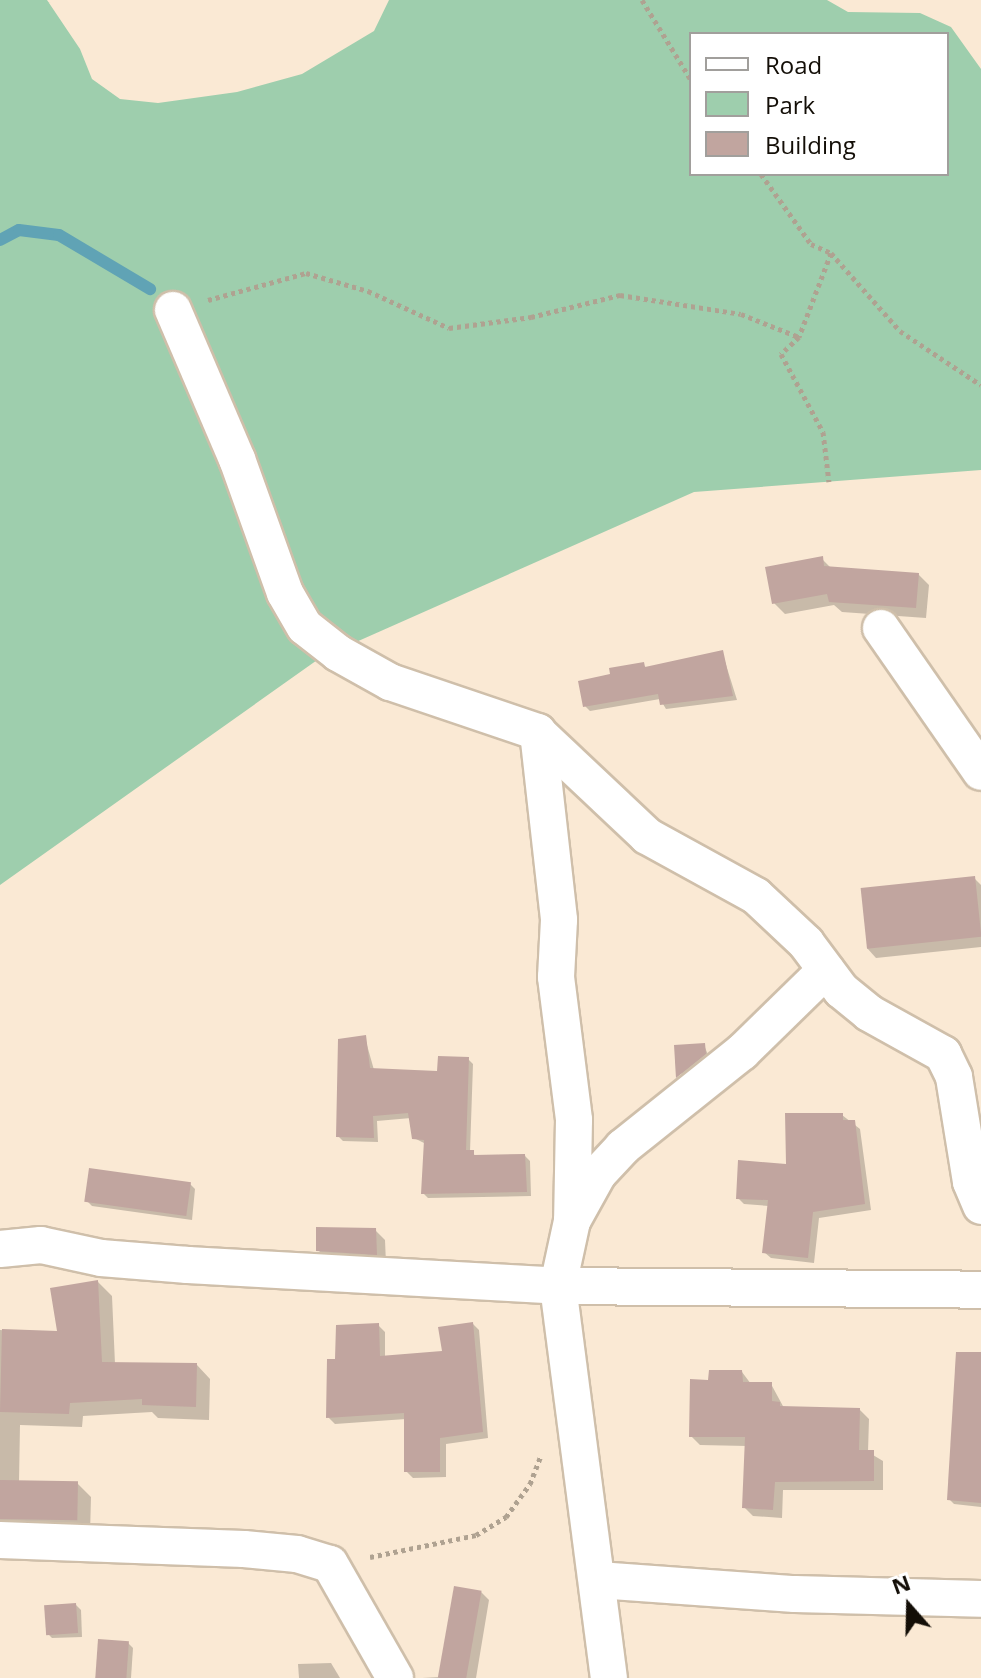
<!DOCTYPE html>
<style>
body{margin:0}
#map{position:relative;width:981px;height:1678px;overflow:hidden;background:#fae9d4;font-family:"Open Sans",sans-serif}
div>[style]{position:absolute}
.green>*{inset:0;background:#9ecead}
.shadow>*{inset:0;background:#0003}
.stream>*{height:12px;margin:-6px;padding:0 6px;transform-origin:6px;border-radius:6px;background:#60a3b5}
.building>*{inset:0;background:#c1a59f;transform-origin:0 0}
.path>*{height:5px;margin-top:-2.5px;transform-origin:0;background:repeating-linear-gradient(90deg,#afa291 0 4px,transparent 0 8px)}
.roads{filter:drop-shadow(2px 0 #cfbfaa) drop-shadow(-2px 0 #cfbfaa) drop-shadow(0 2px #cfbfaa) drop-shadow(0 -2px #cfbfaa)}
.minor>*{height:36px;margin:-18px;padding:0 18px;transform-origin:18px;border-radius:18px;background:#fff}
span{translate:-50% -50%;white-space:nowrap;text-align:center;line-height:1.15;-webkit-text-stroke:8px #fff;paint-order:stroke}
.legend{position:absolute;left:689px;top:32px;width:260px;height:144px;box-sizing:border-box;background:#fff;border:2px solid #a19f9c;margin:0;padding:10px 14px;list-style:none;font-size:24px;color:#130e07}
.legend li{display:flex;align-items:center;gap:16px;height:40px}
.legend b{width:40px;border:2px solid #a19f9c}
.north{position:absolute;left:869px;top:1566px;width:80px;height:80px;-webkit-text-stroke:6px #fff;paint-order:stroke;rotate:340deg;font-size:22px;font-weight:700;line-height:32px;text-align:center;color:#130e07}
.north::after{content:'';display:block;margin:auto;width:28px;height:36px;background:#130e07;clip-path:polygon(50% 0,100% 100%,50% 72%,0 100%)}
</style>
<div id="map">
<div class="green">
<i style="clip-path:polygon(evenodd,0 0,47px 0,80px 49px,92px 79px,120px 99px,158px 103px,237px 92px,302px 74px,374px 31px,389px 0,827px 0,848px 12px,920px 13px,951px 27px,981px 69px,981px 470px,694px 492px,320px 658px,0 885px,0 0,691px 34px,947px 34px,947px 174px,691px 174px,691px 34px)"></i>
</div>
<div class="shadow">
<i style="clip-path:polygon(822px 559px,831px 568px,918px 574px,929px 585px,926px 618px,842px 612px,834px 605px,785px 614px,774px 603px)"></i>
<i style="clip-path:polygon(722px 652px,737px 700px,666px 709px,660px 699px,590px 711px,585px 706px,643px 665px,647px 668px)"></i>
<i style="clip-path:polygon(974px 878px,981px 885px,981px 947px,876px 958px,867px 948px)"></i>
<i style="clip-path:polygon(365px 1038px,374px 1070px,439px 1073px,468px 1059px,473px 1064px,470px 1152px,478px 1157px,525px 1156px,530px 1161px,531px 1196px,428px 1198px,423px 1193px,426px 1144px,414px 1138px,411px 1118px,377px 1121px,378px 1142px,343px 1141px,338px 1136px)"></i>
<i style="clip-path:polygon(704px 1045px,710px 1060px,683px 1081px,676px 1047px)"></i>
<i style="clip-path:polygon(842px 1115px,860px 1129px,871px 1210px,819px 1218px,814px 1263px,771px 1258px,764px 1252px,769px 1206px,744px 1204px,738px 1198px,788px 1166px)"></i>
<i style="clip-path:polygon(190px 1184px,195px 1189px,192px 1220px,92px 1206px,87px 1201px)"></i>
<i style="clip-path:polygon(375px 1230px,385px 1240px,386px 1264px,328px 1260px,318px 1250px)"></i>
<i style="clip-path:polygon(98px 1282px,112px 1296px,115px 1364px,197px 1365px,210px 1379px,209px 1420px,158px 1418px,152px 1412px,83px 1416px,82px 1427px,20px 1425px,19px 1482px,77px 1483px,91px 1497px,90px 1535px,0 1535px,0 1330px,59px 1333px)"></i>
<i style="clip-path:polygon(473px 1324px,479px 1330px,488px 1438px,446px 1444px,446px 1477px,413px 1478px,406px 1471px,406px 1419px,335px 1424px,328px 1417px,337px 1361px,378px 1325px,385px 1332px,385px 1357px,444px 1353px)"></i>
<i style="clip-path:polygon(742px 1372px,751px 1384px,771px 1384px,784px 1408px,859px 1409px,869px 1419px,868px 1452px,883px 1461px,883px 1490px,783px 1490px,782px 1518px,753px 1516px,744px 1507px,747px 1446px,700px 1445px,691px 1436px,710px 1382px)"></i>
<i style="clip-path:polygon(981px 1406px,981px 1507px,954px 1504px,949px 1499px)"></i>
<i style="clip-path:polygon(481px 1592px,489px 1600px,476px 1678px,422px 1678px,440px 1677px)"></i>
<i style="clip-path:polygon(76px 1605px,81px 1610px,82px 1637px,52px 1638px,47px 1633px)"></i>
<i style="clip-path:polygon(128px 1643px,133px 1648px,131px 1678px,97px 1678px)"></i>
<i style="clip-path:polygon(331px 1663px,340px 1678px,299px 1678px,298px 1664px)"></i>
</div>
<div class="stream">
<i style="left:0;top:240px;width:21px;rotate:-28deg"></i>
<i style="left:19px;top:230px;width:40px;rotate:7.1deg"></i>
<i style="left:59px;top:235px;width:106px;rotate:30.7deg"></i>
</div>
<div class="building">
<i style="clip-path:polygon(823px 556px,824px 566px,919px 573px,916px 608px,829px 602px,827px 594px,772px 604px,765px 567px)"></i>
<i style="clip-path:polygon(723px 650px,733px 696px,660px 705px,658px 694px,583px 707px,578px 681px,610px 674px,609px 668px,644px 662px,645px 667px)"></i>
<i style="left:975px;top:876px;width:61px;height:115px;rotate:84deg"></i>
<i style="clip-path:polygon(366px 1035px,370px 1068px,437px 1071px,438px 1056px,469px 1057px,466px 1150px,474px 1150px,474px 1155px,525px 1154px,527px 1192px,421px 1194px,424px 1140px,412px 1139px,408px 1113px,373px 1116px,374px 1138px,336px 1137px,338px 1039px)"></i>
<i style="clip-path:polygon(705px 1043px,706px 1054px,676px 1078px,674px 1045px)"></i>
<i style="clip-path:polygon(785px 1113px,843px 1113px,843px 1120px,855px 1120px,865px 1204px,813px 1212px,808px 1258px,762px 1253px,768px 1200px,736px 1199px,738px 1160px,786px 1164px)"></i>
<i style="left:89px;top:1168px;width:103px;height:34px;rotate:8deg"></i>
<i style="clip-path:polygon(316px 1227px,376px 1228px,377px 1255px,316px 1251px)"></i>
<i style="clip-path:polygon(98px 1280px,102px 1362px,197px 1363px,196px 1407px,142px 1405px,142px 1399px,70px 1403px,69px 1414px,0 1412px,2px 1329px,57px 1331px,50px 1288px)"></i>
<i style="clip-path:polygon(473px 1322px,483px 1432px,440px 1438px,440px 1472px,404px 1472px,404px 1413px,326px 1418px,327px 1359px,335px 1359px,336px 1325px,379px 1323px,380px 1356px,442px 1351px,438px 1327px)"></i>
<i style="clip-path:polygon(956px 1352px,981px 1352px,981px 1503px,947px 1500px)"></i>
<i style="clip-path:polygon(709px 1370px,742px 1370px,743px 1382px,772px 1382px,772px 1401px,780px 1402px,780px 1406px,860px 1408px,859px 1450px,874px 1450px,874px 1481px,775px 1482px,773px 1510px,742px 1508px,745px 1437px,689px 1437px,690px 1379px,708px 1380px)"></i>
<i style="left:0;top:1480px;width:78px;height:39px;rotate:1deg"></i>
<i style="left:454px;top:1586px;width:28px;height:93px;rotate:10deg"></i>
<i style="left:76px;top:1603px;width:30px;height:32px;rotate:86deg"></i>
<i style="left:98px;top:1639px;width:31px;height:39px;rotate:4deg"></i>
</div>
<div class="path">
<i style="left:642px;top:0;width:94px;rotate:58.5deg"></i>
<i style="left:761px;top:174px;width:86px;rotate:54.5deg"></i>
<i style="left:811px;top:244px;width:22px;rotate:24deg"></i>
<i style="left:831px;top:253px;width:90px;rotate:110.9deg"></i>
<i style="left:799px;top:337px;width:25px;rotate:137deg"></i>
<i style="left:781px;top:354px;width:89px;rotate:61.7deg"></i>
<i style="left:823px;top:432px;width:50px;rotate:83.2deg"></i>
<i style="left:831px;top:253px;width:104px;rotate:48.5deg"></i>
<i style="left:900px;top:331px;width:97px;rotate:33.7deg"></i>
<i style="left:208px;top:300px;width:102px;rotate:-15.4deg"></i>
<i style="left:306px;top:273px;width:65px;rotate:16.2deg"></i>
<i style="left:368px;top:291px;width:89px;rotate:24.6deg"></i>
<i style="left:449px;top:328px;width:83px;rotate:-7.6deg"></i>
<i style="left:531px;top:317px;width:92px;rotate:-13.9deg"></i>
<i style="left:620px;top:295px;width:122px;rotate:8.9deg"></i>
<i style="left:741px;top:314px;width:62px;rotate:21.6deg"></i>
<i style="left:370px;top:1557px;width:108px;rotate:-11.7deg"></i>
<i style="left:476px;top:1535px;width:35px;rotate:-31deg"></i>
<i style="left:506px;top:1517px;width:41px;rotate:-54deg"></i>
<i style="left:530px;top:1484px;width:30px;rotate:-69deg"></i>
</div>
<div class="roads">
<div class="minor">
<i style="left:173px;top:310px;width:162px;rotate:66.8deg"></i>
<i style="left:237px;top:459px;width:142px;rotate:70.3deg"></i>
<i style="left:285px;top:593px;width:39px;rotate:60deg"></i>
<i style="left:305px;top:627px;width:42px;rotate:38.2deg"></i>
<i style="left:338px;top:653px;width:60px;rotate:29.1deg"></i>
<i style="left:390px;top:682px;width:156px;rotate:18.7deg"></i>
<i style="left:538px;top:732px;width:189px;rotate:83.6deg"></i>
<i style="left:559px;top:920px;width:57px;rotate:93deg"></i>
<i style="left:556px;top:977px;width:144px;rotate:82.8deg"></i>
<i style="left:574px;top:1120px;width:101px;rotate:91.1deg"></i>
<i style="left:572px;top:1221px;width:66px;rotate:102.2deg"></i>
<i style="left:558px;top:1286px;width:423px;rotate:0.5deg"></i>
<i style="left:881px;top:628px;width:175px;rotate:55.2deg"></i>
<i style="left:540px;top:735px;width:147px;rotate:43.3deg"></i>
<i style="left:647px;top:836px;width:124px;rotate:28.8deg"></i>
<i style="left:756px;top:896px;width:69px;rotate:43.2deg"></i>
<i style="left:806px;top:943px;width:59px;rotate:53.3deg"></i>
<i style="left:841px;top:990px;width:36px;rotate:39deg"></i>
<i style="left:869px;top:1013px;width:85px;rotate:29deg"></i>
<i style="left:943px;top:1054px;width:25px;rotate:64deg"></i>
<i style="left:954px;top:1077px;width:106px;rotate:80.8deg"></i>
<i style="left:971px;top:1182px;width:26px;rotate:67deg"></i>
<i style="left:572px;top:1221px;width:54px;rotate:-61deg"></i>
<i style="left:598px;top:1174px;width:37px;rotate:-47deg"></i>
<i style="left:623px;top:1147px;width:152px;rotate:-38.6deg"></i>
<i style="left:742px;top:1052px;width:117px;rotate:-44.3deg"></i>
<i style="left:0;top:1249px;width:41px;rotate:-5.6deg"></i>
<i style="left:41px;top:1245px;width:61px;rotate:12.2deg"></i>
<i style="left:101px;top:1258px;width:87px;rotate:4.6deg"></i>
<i style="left:188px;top:1265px;width:371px;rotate:3.2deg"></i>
<i style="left:558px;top:1286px;width:395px;rotate:82.6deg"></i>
<i style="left:0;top:1540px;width:244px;rotate:2.1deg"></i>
<i style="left:244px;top:1549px;width:53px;rotate:5.4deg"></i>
<i style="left:297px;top:1554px;width:34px;rotate:17deg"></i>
<i style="left:330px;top:1564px;width:131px;rotate:60.3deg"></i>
<i style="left:598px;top:1580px;width:197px;rotate:4.1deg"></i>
<i style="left:795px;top:1594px;width:186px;rotate:1.5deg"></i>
</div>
</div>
<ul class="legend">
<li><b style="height:10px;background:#fff"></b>Road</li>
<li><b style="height:22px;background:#9ecead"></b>Park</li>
<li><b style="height:22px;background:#c1a59f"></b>Building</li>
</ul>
<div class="north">N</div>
</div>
